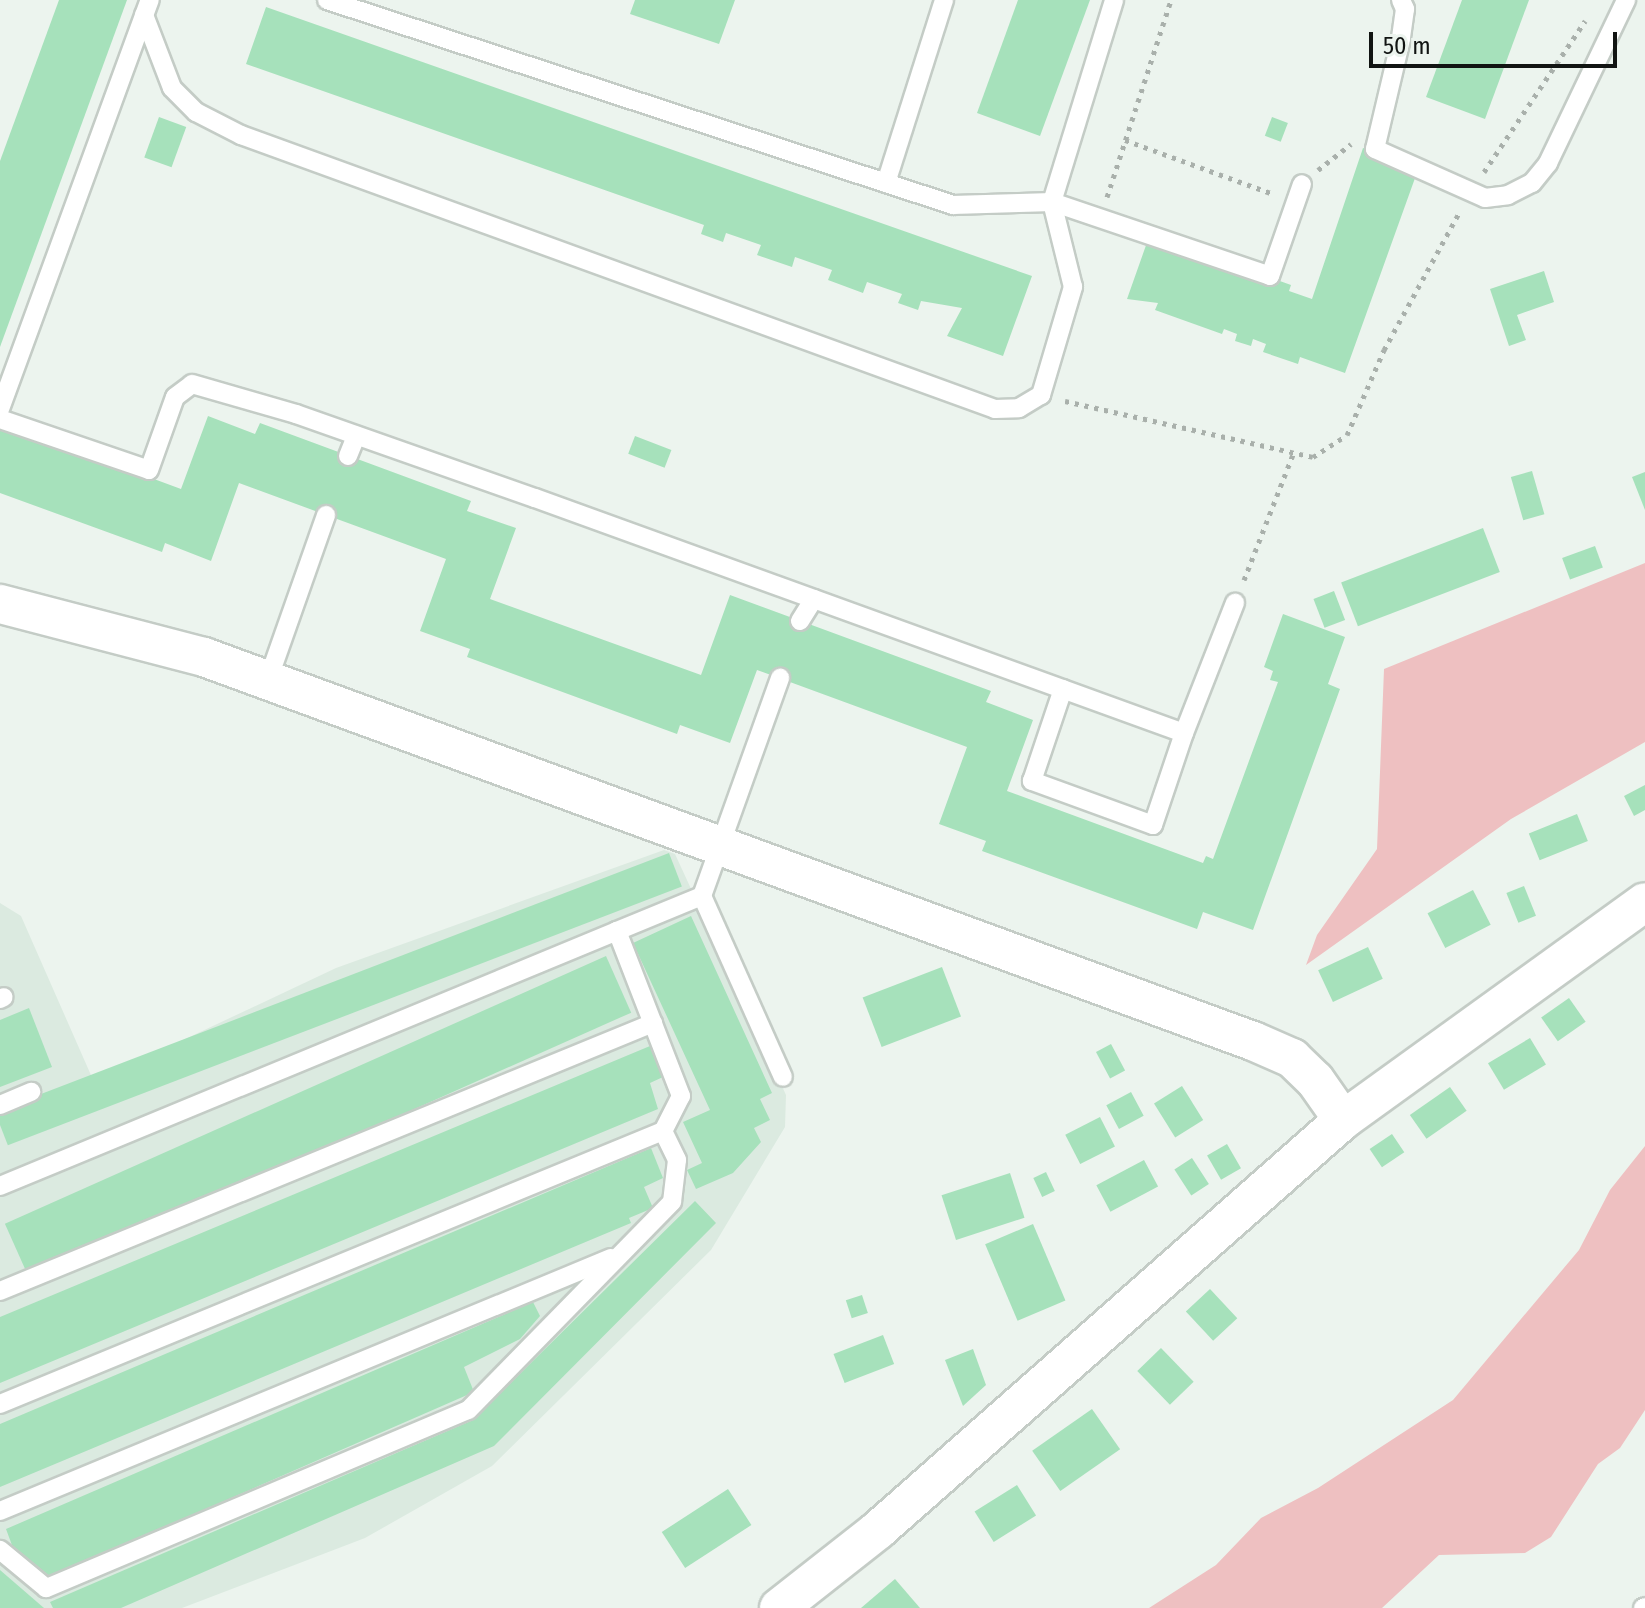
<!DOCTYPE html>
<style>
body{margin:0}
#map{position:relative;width:1645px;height:1608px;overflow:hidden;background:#ecf4ee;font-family:"Fira Sans Condensed",sans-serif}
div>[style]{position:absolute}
.built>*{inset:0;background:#dbeae0}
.green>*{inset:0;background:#eec0c1}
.building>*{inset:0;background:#a6e1bb;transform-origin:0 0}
.path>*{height:5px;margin-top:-2.5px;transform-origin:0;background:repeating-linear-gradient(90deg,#a9b0ab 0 4px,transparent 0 10px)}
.roads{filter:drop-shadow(2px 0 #c4ccc6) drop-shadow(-2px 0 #c4ccc6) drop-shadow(0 2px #c4ccc6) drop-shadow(0 -2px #c4ccc6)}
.lane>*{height:18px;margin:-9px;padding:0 9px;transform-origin:9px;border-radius:9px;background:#fff}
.street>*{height:38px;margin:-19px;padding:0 19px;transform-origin:19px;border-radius:19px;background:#fff}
span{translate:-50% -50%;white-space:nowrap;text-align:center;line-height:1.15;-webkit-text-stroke:6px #ecf4ee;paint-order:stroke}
.scale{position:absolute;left:1369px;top:32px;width:248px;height:36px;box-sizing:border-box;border:4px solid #111412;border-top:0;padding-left:10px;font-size:24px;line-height:28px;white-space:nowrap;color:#111412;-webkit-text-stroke:6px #ecf4ee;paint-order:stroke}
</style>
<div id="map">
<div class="built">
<i style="clip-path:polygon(664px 850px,675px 854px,786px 1095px,785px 1127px,711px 1250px,492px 1466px,365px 1538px,182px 1608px,0 1608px,0 903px,21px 916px,94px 1082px,336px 968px)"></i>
</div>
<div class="green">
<i style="clip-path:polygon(1645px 563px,1645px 742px,1511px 819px,1306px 965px,1317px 935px,1377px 849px,1384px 669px)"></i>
<i style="clip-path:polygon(1645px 1146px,1645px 1410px,1620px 1448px,1598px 1464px,1551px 1537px,1525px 1553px,1439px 1555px,1382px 1608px,1149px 1608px,1216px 1565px,1261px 1518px,1318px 1488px,1453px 1400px,1579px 1250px,1610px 1190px)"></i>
</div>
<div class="building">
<i style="clip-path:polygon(59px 0,127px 0,0 347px,0 161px)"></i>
<i style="clip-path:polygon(635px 0,735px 0,719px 44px,630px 14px)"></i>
<i style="clip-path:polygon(1018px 0,1090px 0,1040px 136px,977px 113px)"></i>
<i style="clip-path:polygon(1462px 0,1529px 0,1485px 119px,1426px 97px)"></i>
<i style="clip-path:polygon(266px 7px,1032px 276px,1003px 356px,947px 336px,962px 308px,921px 301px,918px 310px,898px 303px,902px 294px,867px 282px,863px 293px,828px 280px,832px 270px,795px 257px,792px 267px,757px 255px,761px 245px,726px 233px,723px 242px,701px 234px,704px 225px,246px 64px)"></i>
<i style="left:159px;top:117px;width:29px;height:43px;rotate:20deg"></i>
<i style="left:1272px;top:117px;width:17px;height:20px;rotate:21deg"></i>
<i style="clip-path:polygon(1363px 148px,1419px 167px,1345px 373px,1300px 357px,1298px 364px,1263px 352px,1266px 344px,1253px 339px,1251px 346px,1235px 341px,1237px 334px,1224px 329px,1222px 334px,1155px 310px,1158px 303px,1127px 299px,1150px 234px,1291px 285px,1289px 291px,1312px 299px)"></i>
<i style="clip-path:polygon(1544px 271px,1554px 302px,1517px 315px,1526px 340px,1509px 346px,1490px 289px)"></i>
<i style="clip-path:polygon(208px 416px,255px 434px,260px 423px,471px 501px,467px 511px,516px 528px,490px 599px,701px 675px,730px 595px,991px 691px,986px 702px,1033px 720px,1007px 791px,1203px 863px,1206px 856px,1213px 859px,1278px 682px,1270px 680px,1273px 671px,1264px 667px,1283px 614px,1345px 637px,1328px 684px,1340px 689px,1253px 930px,1203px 912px,1197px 929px,982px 851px,986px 841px,939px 824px,967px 747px,757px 670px,730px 743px,680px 725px,677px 734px,467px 657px,470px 649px,420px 631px,446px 559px,239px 483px,211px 561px,165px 543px,162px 552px,0 493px,0 422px,181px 489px)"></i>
<i style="left:635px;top:436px;width:39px;height:19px;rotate:21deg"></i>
<i style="left:1532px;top:471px;width:45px;height:22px;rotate:74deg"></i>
<i style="clip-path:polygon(1645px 472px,1645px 510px,1632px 477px)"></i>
<i style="left:1483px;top:528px;width:47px;height:152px;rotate:69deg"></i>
<i style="left:1595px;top:546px;width:23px;height:35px;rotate:70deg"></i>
<i style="left:1334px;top:591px;width:31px;height:22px;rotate:69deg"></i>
<i style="clip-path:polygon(1645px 785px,1645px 810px,1634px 816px,1624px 796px)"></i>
<i style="left:1577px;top:814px;width:29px;height:52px;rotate:68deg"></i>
<i style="left:669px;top:853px;width:36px;height:722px;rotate:69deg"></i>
<i style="left:1524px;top:886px;width:32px;height:19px;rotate:68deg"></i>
<i style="left:1473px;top:890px;width:39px;height:51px;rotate:63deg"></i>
<i style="clip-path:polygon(691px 916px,772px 1093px,760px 1099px,770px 1120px,754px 1128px,761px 1142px,733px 1173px,696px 1189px,687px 1170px,702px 1163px,683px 1122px,710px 1110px,633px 943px)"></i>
<i style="left:1368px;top:947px;width:35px;height:55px;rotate:65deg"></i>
<i style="left:606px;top:956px;width:62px;height:658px;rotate:66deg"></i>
<i style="left:942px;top:967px;width:53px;height:85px;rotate:69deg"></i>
<i style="left:1569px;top:998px;width:29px;height:34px;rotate:55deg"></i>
<i style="clip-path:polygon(29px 1008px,52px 1067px,0 1087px,0 1020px)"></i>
<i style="left:1530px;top:1038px;width:31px;height:49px;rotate:59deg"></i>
<i style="left:1111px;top:1044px;width:30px;height:17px;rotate:62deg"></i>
<i style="clip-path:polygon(650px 1046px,663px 1077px,650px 1083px,658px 1109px,0 1383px,0 1317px)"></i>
<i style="left:1182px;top:1086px;width:40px;height:33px;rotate:58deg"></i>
<i style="left:1450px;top:1087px;width:29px;height:49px;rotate:55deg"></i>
<i style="left:1131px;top:1092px;width:27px;height:28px;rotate:62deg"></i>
<i style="left:1100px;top:1117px;width:33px;height:39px;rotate:63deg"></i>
<i style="left:1392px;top:1134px;width:22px;height:27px;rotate:56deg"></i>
<i style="left:1227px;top:1144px;width:28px;height:23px;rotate:60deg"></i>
<i style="clip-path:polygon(651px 1148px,663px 1178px,644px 1187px,653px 1208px,629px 1218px,631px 1223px,0 1487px,0 1424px)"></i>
<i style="left:1192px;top:1158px;width:31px;height:21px;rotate:57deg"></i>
<i style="left:1144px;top:1160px;width:30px;height:54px;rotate:62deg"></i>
<i style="left:1046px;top:1172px;width:21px;height:14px;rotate:65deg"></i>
<i style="left:1010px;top:1173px;width:47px;height:72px;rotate:72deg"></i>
<i style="clip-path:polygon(695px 1201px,716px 1223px,494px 1446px,121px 1608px,53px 1608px,50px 1602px,473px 1420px)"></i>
<i style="left:1033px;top:1224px;width:83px;height:52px;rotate:67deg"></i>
<i style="left:1210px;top:1289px;width:40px;height:33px;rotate:47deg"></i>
<i style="left:862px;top:1295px;width:19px;height:17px;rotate:72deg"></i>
<i style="clip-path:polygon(533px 1302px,540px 1316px,520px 1339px,464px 1367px,474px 1392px,46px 1579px,16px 1556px,6px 1529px)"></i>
<i style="left:883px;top:1335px;width:31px;height:53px;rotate:69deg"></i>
<i style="left:1161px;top:1348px;width:47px;height:33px;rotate:46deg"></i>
<i style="clip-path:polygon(973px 1349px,986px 1385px,963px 1406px,945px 1360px)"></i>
<i style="left:1092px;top:1409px;width:49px;height:73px;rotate:55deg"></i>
<i style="left:1017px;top:1485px;width:36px;height:50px;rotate:58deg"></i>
<i style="left:728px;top:1489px;width:43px;height:79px;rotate:57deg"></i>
<i style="clip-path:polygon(0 1570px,44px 1608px,0 1608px)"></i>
<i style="clip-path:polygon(895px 1579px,920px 1608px,861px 1608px)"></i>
</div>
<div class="path">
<i style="left:1125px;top:140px;width:158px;rotate:20deg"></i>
<i style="left:1318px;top:170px;width:42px;rotate:-38.2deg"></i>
<i style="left:1484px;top:172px;width:182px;rotate:-56.2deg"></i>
<i style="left:1107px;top:197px;width:207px;rotate:-72deg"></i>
<i style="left:1065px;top:401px;width:254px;rotate:12.7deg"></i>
<i style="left:1313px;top:457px;width:40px;rotate:-32.9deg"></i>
<i style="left:1347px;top:435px;width:93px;rotate:-66.5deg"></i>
<i style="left:1384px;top:350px;width:158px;rotate:-61.3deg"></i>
<i style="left:1244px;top:580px;width:135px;rotate:-68.7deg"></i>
</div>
<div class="roads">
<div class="lane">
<i style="left:327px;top:0;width:659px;rotate:18.13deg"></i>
<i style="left:953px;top:205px;width:99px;rotate:-1.7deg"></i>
<i style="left:1052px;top:202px;width:211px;rotate:-72.9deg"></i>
<i style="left:1401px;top:0;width:10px;rotate:66deg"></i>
<i style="left:1405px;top:9px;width:30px;rotate:98deg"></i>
<i style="left:1401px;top:39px;width:113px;rotate:103.3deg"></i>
<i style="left:1375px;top:149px;width:120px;rotate:24deg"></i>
<i style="left:1485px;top:198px;width:23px;rotate:-7deg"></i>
<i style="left:1508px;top:195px;width:27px;rotate:-27deg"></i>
<i style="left:1532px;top:183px;width:26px;rotate:-51deg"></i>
<i style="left:1548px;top:163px;width:181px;rotate:-64.4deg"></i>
<i style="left:144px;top:15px;width:78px;rotate:69deg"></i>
<i style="left:172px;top:88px;width:34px;rotate:45deg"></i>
<i style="left:196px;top:112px;width:51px;rotate:27.1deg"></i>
<i style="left:241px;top:135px;width:802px;rotate:19.97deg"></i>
<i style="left:995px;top:409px;width:24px;rotate:-2deg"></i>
<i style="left:1019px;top:408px;width:26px;rotate:-31deg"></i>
<i style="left:1041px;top:395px;width:113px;rotate:-73.5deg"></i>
<i style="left:1073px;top:287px;width:88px;rotate:-103.9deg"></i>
<i style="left:1052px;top:202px;width:230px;rotate:18.7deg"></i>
<i style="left:1270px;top:276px;width:97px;rotate:-70.8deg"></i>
<i style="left:886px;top:183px;width:192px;rotate:-72.4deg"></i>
<i style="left:0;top:409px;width:436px;rotate:-69.9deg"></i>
<i style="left:0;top:419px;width:157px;rotate:18.9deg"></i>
<i style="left:149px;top:470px;width:77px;rotate:-70.4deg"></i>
<i style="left:175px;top:397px;width:21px;rotate:-37deg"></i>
<i style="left:192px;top:384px;width:108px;rotate:16.1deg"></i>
<i style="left:296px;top:414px;width:253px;rotate:19.4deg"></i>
<i style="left:535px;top:498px;width:690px;rotate:19.91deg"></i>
<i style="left:1184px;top:733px;width:97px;rotate:108.6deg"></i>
<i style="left:1153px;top:825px;width:129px;rotate:-160deg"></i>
<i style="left:1032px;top:781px;width:97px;rotate:-71.4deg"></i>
<i style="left:348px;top:456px;width:22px;rotate:-68deg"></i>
<i style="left:800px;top:621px;width:26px;rotate:-58deg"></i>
<i style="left:268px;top:680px;width:175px;rotate:-70.6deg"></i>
<i style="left:1184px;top:733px;width:140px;rotate:-68.6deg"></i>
<i style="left:702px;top:896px;width:198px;rotate:65.9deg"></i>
<i style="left:617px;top:931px;width:92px;rotate:-22.4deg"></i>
<i style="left:702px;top:896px;width:232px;rotate:-70.3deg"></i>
<i style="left:0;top:999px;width:4px;rotate:-27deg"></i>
<i style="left:0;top:1105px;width:34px;rotate:-23deg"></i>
<i style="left:0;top:1186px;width:668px;rotate:-22.45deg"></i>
<i style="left:617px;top:931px;width:177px;rotate:68.8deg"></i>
<i style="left:681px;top:1096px;width:39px;rotate:117deg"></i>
<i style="left:663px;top:1131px;width:32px;rotate:64deg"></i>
<i style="left:677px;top:1160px;width:42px;rotate:96.8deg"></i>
<i style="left:672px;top:1202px;width:291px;rotate:134.4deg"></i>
<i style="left:468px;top:1410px;width:458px;rotate:157.1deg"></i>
<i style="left:46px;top:1588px;width:60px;rotate:-140.4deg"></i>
<i style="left:0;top:1291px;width:706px;rotate:-22.31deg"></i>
<i style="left:0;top:1404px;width:717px;rotate:-22.38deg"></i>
<i style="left:0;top:1511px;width:661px;rotate:-22.49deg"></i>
<i style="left:1643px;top:1608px;width:2px;rotate:-27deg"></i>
</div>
<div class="street">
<i style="left:0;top:604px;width:211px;rotate:14.6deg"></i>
<i style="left:204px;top:657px;width:1117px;rotate:20.11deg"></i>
<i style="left:1253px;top:1041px;width:43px;rotate:23.6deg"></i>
<i style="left:1292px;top:1058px;width:32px;rotate:44deg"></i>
<i style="left:1315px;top:1080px;width:49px;rotate:55deg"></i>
<i style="left:779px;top:1608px;width:126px;rotate:-38.2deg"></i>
<i style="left:878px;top:1530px;width:620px;rotate:-41.4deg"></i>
<i style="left:1343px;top:1120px;width:372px;rotate:-35.8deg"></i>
</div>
</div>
<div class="scale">50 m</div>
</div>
